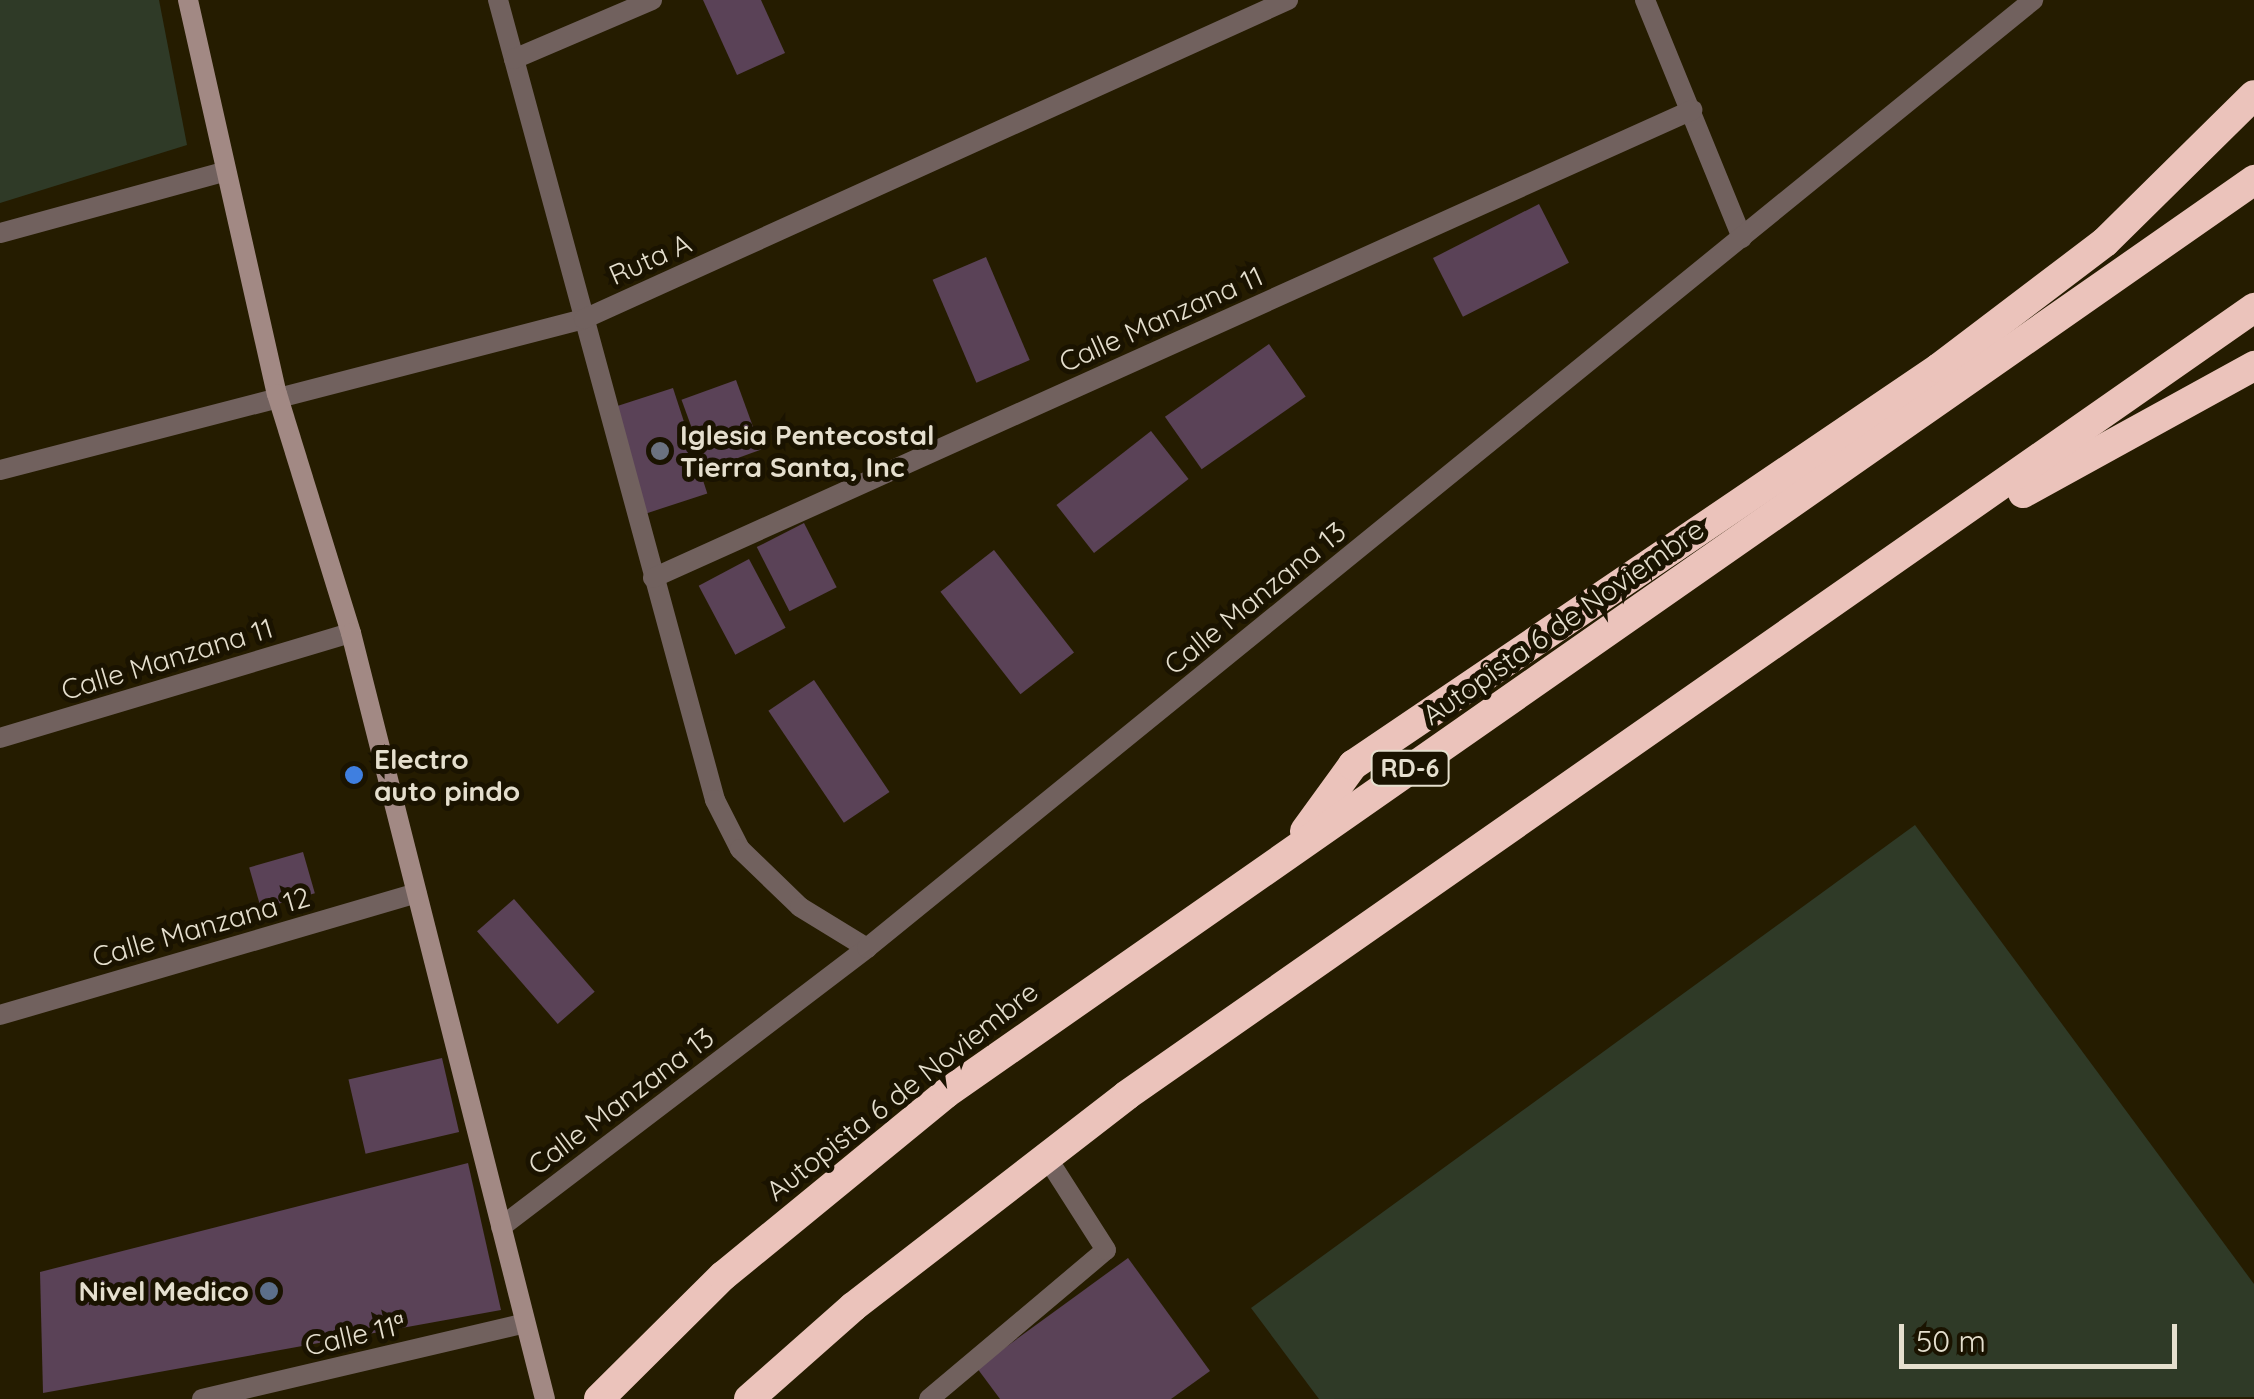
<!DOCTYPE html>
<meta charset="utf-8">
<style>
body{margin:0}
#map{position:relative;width:2254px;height:1399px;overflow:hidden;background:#251c00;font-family:Quicksand,sans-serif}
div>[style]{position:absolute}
.green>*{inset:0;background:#2f3a27}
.building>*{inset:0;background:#5a4257;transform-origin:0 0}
.service>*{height:20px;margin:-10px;padding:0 10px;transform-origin:10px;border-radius:10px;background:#71615e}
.minor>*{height:20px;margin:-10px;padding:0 10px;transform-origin:10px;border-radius:10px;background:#71615e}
.tertiary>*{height:20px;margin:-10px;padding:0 10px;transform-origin:10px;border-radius:10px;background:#71615e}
.secondary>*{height:20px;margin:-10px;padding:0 10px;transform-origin:10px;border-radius:10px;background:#a28984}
.motorway>*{height:30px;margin:-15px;padding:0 15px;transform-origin:15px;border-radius:15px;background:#ebc3bb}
.dots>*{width:28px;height:28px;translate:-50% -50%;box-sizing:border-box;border:5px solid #1a1300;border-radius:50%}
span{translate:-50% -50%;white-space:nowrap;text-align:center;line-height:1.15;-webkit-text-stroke:10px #1a1300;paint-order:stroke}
.shield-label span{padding:2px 8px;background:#1a1300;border:2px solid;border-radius:8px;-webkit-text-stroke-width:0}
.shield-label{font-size:25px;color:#e5dfce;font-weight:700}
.street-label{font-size:28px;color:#e5dfce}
.poi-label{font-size:28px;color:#e5dfce;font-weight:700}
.left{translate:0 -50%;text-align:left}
.right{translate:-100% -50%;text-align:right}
.scale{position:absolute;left:1899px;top:1324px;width:278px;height:45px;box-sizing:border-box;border:5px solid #e5dfce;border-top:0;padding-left:12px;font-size:30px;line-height:35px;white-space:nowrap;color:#e5dfce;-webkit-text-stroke:8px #1a1300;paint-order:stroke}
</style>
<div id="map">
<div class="green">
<i style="clip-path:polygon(0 0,159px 0,187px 145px,0 203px)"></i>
<i style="clip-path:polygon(1915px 825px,2254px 1284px,2254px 1397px,1319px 1399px,1251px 1308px)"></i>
</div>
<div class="building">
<i style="clip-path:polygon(703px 0,761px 0,785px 53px,737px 75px)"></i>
<i style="left:1539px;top:204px;width:66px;height:119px;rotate:63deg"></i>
<i style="left:986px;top:257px;width:112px;height:58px;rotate:67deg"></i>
<i style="left:1269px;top:344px;width:64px;height:127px;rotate:55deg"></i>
<i style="left:736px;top:380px;width:74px;height:58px;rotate:70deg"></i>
<i style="left:673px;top:388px;width:111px;height:65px;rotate:72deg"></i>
<i style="left:1151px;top:431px;width:61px;height:120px;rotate:52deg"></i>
<i style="left:804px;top:523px;width:72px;height:53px;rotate:63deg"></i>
<i style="left:994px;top:550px;width:130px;height:68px;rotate:52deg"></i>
<i style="left:749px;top:559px;width:78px;height:57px;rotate:62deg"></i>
<i style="left:814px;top:680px;width:135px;height:55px;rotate:56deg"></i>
<i style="left:303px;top:852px;width:43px;height:56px;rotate:74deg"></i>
<i style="left:514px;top:899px;width:123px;height:49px;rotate:49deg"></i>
<i style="left:442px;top:1058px;width:76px;height:96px;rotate:77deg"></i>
<i style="clip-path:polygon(468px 1163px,501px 1310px,43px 1393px,40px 1272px)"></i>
<i style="clip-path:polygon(1128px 1258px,1210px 1371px,1171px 1399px,1000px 1399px,977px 1368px)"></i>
</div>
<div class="service">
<i style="left:929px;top:1399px;width:231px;rotate:-40.1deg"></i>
<i style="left:1106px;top:1250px;width:112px;rotate:-122.6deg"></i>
</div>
<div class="minor">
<i style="left:498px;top:0;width:829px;rotate:74.82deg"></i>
<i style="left:715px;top:800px;width:55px;rotate:63deg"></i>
<i style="left:740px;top:849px;width:83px;rotate:44deg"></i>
<i style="left:800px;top:907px;width:79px;rotate:31.5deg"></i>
<i style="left:1645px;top:0;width:257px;rotate:67.8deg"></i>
<i style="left:514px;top:59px;width:150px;rotate:-23.1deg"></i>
<i style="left:0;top:233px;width:231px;rotate:-15.3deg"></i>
<i style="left:0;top:470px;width:603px;rotate:-14.5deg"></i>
<i style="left:584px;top:319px;width:773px;rotate:-24.38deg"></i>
<i style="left:653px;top:578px;width:1140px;rotate:-24.25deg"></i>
<i style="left:0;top:738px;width:366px;rotate:-16.7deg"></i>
<i style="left:0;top:1015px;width:434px;rotate:-16.3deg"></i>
<i style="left:501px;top:1227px;width:460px;rotate:-37.3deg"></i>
<i style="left:867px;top:948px;width:1503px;rotate:-39.11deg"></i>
</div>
<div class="tertiary">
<i style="left:202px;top:1399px;width:328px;rotate:-13.2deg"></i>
</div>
<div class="secondary">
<i style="left:188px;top:0;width:404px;rotate:77.3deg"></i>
<i style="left:277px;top:394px;width:250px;rotate:72.8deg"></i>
<i style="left:351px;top:633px;width:790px;rotate:75.79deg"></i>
</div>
<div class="motorway">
<i style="left:2023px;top:493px;width:264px;rotate:-28.8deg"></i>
<i style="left:1305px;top:831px;width:82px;rotate:-54deg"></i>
<i style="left:1353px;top:765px;width:708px;rotate:-34.12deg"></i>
<i style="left:1939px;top:368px;width:208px;rotate:-37.2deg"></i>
<i style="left:2105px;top:242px;width:209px;rotate:-44.6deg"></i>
<i style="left:599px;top:1399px;width:175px;rotate:-44.8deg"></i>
<i style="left:723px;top:1276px;width:287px;rotate:-39.3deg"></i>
<i style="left:945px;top:1094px;width:1597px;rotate:-34.92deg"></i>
<i style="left:749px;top:1399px;width:139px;rotate:-41.5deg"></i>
<i style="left:853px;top:1307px;width:346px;rotate:-37.7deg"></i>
<i style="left:1127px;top:1095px;width:1375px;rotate:-34.93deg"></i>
</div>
<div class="dots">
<i style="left:660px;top:451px;background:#6b7280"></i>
<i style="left:354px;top:775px;background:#3f7fe0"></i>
<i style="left:269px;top:1291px;background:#5c6f8a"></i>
</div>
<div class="shield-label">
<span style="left:1410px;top:768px">RD-6</span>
</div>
<div class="street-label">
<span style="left:650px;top:259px;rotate:-24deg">Ruta A</span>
<span style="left:1161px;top:319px;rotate:-24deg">Calle Manzana 11</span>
<span style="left:1255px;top:598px;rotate:-39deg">Calle Manzana 13</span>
<span style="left:1563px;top:622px;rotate:-35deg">Autopista 6 de Noviembre</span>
<span style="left:167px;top:659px;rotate:-17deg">Calle Manzana 11</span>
<span style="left:201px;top:927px;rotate:-16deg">Calle Manzana 12</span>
<span style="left:902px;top:1091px;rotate:-38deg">Autopista 6 de Noviembre</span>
<span style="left:621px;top:1101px;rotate:-37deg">Calle Manzana 13</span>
<span style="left:355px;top:1335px;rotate:-13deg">Calle 11ª</span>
</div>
<div class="poi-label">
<span class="left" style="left:680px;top:451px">Iglesia Pentecostal<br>Tierra Santa, Inc</span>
<span class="left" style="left:374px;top:775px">Electro<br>auto pindo</span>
<span class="right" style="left:249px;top:1291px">Nivel Medico</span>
</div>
<div class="scale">50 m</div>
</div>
